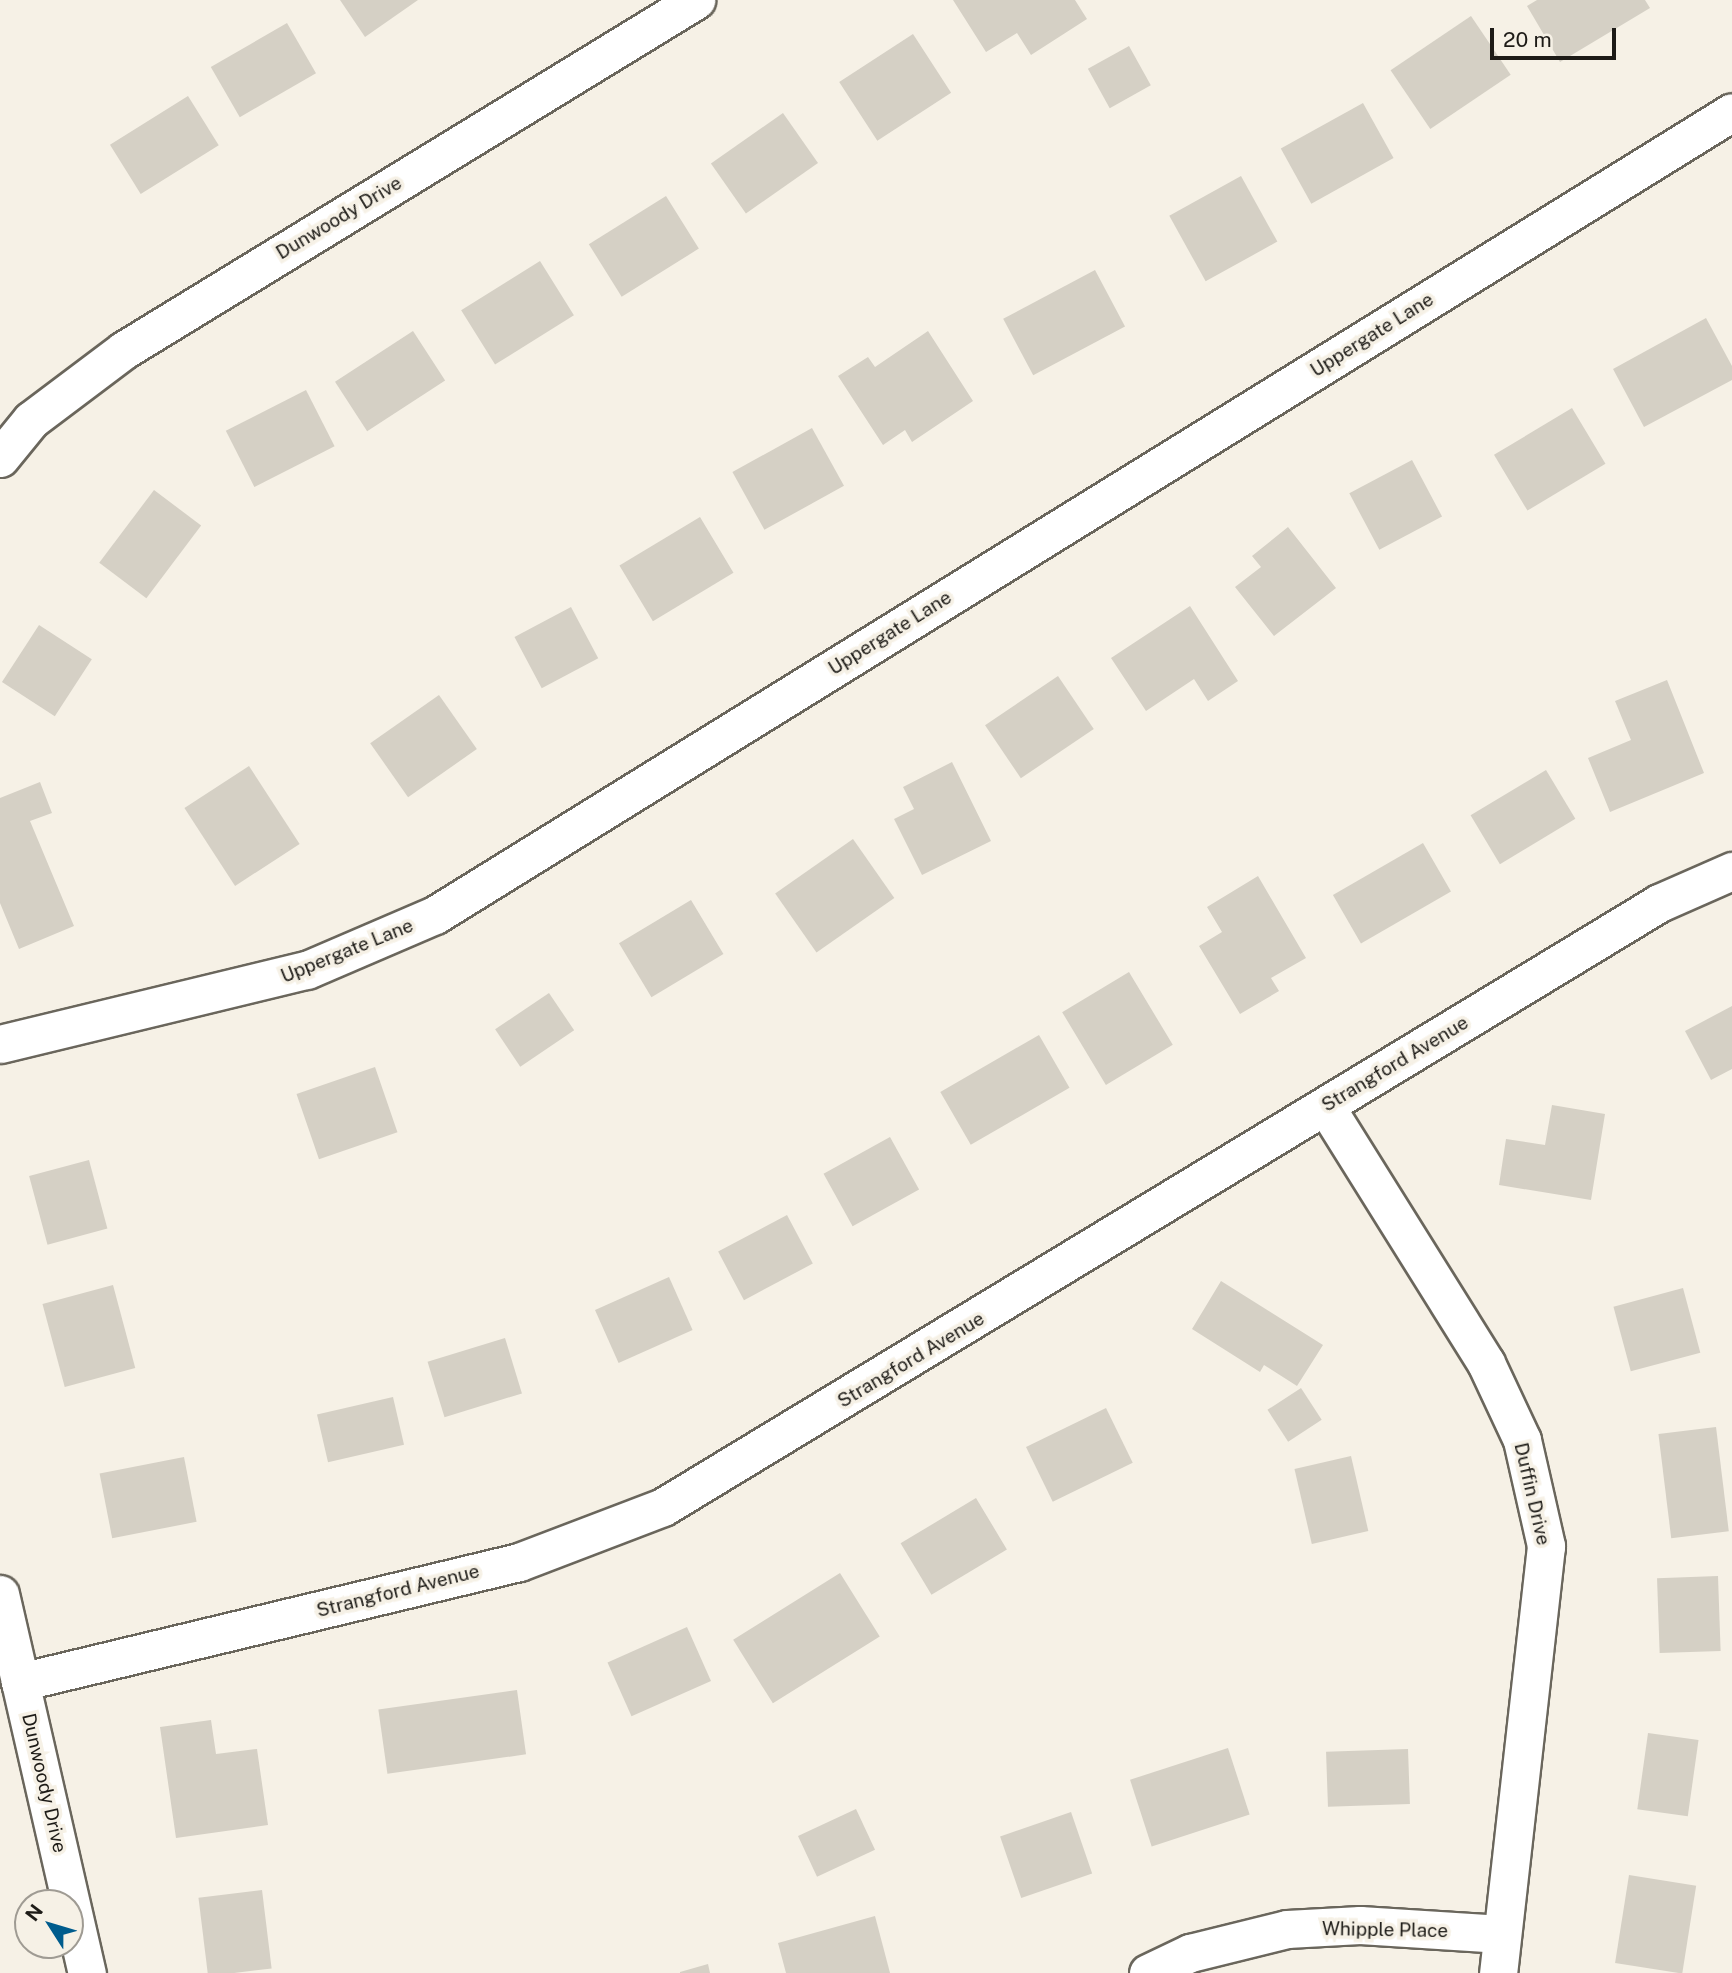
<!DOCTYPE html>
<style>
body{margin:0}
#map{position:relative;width:1732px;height:1973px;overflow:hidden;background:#f6f1e6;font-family:"Public Sans",sans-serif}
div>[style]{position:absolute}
.building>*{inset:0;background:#d5d0c5;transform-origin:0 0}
.roads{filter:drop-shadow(2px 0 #6a665c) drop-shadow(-2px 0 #6a665c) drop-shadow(0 2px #6a665c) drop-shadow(0 -2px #6a665c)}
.street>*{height:37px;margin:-18.5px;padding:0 18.5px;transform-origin:18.5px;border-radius:18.5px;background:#fff}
span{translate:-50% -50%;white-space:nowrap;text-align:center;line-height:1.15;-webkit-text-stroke:7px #f6f1e6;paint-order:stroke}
.street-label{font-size:19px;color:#1d1b17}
.north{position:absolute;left:14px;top:1889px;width:70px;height:70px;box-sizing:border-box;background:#f6f1e6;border:2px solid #9f9b93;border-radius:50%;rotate:307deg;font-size:19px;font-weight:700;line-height:28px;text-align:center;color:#1d1b17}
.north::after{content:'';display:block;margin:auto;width:24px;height:32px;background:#005c8d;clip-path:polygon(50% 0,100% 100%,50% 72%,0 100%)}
.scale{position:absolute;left:1490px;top:28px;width:126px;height:32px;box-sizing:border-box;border:4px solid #1d1b17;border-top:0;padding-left:9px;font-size:21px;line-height:24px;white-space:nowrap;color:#1d1b17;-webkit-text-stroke:5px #f6f1e6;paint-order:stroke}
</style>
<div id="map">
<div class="building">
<i style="clip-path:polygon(340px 0,418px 0,365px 37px)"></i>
<i style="clip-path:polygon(953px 0,1075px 0,1087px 19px,1031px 55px,1017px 33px,986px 52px)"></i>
<i style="clip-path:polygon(1537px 0,1645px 0,1650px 8px,1560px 62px,1527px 6px)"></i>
<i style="left:1471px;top:16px;width:71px;height:97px;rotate:56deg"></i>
<i style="left:287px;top:23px;width:58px;height:88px;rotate:60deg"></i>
<i style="left:913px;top:34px;width:70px;height:88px;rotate:57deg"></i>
<i style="left:1129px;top:46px;width:45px;height:47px;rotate:61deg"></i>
<i style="left:188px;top:96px;width:58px;height:92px;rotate:58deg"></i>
<i style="left:1363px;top:103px;width:63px;height:94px;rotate:61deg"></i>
<i style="left:783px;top:113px;width:61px;height:88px;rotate:55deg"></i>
<i style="left:1241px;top:176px;width:75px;height:82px;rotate:61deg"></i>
<i style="left:666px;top:196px;width:62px;height:91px;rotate:58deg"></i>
<i style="left:540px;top:261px;width:64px;height:93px;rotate:58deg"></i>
<i style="left:1095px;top:270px;width:64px;height:104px;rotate:62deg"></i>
<i style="clip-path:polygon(1706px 318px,1732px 366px,1732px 380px,1644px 427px,1613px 369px)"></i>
<i style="left:413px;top:331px;width:59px;height:93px;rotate:57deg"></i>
<i style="clip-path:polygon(928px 331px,973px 401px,912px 442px,905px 430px,883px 445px,838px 376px,868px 357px,875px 367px)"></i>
<i style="left:306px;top:390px;width:63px;height:90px;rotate:63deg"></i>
<i style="left:1572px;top:408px;width:65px;height:91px;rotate:59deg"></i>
<i style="left:812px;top:428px;width:66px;height:91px;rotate:61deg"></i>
<i style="left:1412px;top:460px;width:64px;height:71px;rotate:62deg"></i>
<i style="left:154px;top:490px;width:59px;height:91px;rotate:37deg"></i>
<i style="left:700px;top:517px;width:65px;height:94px;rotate:59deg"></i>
<i style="clip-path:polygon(1288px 527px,1336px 588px,1274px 636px,1235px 587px,1261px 567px,1252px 556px)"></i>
<i style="clip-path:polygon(1190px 606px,1238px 681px,1208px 701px,1194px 679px,1146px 711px,1111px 658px)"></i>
<i style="left:571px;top:607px;width:58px;height:64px;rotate:62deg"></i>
<i style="left:39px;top:625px;width:63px;height:68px;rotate:33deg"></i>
<i style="left:1058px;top:676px;width:64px;height:88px;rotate:56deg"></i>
<i style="clip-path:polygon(1667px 680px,1704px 773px,1610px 812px,1588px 758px,1631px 740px,1615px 701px)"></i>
<i style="left:439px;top:695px;width:66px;height:84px;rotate:55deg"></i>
<i style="clip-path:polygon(952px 762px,991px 841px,922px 875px,894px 819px,914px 809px,903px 787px)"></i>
<i style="left:249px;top:766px;width:93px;height:77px;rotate:57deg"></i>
<i style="left:1546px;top:770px;width:57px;height:88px;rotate:59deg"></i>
<i style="clip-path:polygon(40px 782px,52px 813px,30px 821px,74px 926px,19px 949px,0 903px,0 798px)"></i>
<i style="left:853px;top:839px;width:72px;height:95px;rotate:55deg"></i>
<i style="left:1423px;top:843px;width:56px;height:104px;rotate:60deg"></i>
<i style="clip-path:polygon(1258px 876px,1306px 958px,1271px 978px,1279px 991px,1240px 1014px,1199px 946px,1222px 932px,1207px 907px)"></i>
<i style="left:691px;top:900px;width:63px;height:84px;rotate:59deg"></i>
<i style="left:1129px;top:972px;width:85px;height:78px;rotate:59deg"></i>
<i style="left:549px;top:993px;width:45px;height:65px;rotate:56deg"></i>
<i style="clip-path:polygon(1732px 1006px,1732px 1069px,1711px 1080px,1685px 1031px)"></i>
<i style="left:1039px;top:1035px;width:61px;height:114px;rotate:60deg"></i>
<i style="left:375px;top:1067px;width:69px;height:83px;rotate:71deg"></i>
<i style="clip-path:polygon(1552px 1105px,1605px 1114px,1591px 1200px,1499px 1185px,1506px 1139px,1545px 1145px)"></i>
<i style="left:890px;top:1137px;width:60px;height:76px;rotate:61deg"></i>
<i style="left:89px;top:1160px;width:71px;height:62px;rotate:75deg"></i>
<i style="left:787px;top:1215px;width:55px;height:78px;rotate:62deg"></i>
<i style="left:669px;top:1277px;width:58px;height:81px;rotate:66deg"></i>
<i style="clip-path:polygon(1221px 1281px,1323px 1345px,1297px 1386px,1264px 1365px,1260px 1372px,1192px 1329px)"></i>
<i style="left:113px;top:1285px;width:86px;height:73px;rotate:75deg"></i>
<i style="left:1683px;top:1288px;width:67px;height:72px;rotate:75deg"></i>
<i style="left:505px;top:1338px;width:58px;height:81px;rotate:73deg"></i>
<i style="left:1301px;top:1388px;width:38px;height:40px;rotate:57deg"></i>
<i style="left:393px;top:1397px;width:49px;height:78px;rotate:77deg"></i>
<i style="left:1106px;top:1408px;width:61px;height:89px;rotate:64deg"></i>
<i style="left:1716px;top:1427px;width:105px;height:58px;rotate:83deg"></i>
<i style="left:1351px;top:1456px;width:77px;height:58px;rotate:77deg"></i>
<i style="left:184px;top:1457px;width:66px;height:86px;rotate:79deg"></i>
<i style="left:976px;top:1498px;width:60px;height:88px;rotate:59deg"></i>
<i style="left:840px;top:1573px;width:75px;height:126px;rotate:58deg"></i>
<i style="left:1718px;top:1576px;width:75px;height:61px;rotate:88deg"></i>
<i style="left:687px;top:1627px;width:59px;height:87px;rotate:66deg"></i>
<i style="left:517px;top:1690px;width:65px;height:140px;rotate:82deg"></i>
<i style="clip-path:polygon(211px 1720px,216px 1754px,257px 1749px,268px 1825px,176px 1838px,160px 1727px)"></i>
<i style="left:1648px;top:1733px;width:51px;height:77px;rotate:8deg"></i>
<i style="left:1228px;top:1748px;width:70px;height:103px;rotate:72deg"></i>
<i style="left:1408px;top:1749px;width:55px;height:82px;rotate:88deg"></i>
<i style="left:856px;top:1809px;width:45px;height:64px;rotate:65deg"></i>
<i style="left:1071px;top:1812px;width:65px;height:75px;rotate:71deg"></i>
<i style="left:1629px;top:1875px;width:68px;height:89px;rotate:9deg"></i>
<i style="left:262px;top:1890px;width:79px;height:64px;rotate:83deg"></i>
<i style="clip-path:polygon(875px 1916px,890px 1973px,786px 1973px,778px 1943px)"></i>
<i style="clip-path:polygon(708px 1964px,710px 1973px,680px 1973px,680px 1972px)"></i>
</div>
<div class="roads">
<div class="street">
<i style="left:0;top:458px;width:49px;rotate:-50.8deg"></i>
<i style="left:31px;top:420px;width:116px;rotate:-37deg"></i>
<i style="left:124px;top:350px;width:671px;rotate:-31.46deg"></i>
<i style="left:0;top:1044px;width:316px;rotate:-13.6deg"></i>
<i style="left:307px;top:970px;width:139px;rotate:-23.3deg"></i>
<i style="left:435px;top:915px;width:1525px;rotate:-31.76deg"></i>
<i style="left:1326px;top:1107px;width:302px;rotate:58deg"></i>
<i style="left:1486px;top:1363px;width:85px;rotate:64.9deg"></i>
<i style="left:1522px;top:1440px;width:109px;rotate:77.2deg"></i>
<i style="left:1546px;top:1546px;width:430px;rotate:96.4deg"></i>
<i style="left:0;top:1594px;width:389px;rotate:77.1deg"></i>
<i style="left:20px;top:1682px;width:513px;rotate:-13.52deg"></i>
<i style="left:519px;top:1562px;width:154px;rotate:-20.9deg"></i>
<i style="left:663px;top:1507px;width:1165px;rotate:-31.23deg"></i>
<i style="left:1659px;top:903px;width:80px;rotate:-23.7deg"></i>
<i style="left:1148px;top:1973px;width:47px;rotate:-25.5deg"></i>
<i style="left:1190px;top:1953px;width:100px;rotate:-13.9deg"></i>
<i style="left:1287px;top:1929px;width:73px;rotate:-3.1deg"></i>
<i style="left:1360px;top:1925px;width:142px;rotate:3.6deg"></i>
</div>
</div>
<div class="street-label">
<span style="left:339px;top:218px;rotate:-31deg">Dunwoody Drive</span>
<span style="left:1372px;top:335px;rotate:-32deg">Uppergate Lane</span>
<span style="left:890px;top:633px;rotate:-32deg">Uppergate Lane</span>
<span style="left:347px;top:951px;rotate:-22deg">Uppergate Lane</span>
<span style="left:1395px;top:1064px;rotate:-31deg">Strangford Avenue</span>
<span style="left:911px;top:1360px;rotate:-31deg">Strangford Avenue</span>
<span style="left:1532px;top:1494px;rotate:77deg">Duffin Drive</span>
<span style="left:398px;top:1591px;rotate:-14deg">Strangford Avenue</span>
<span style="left:44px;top:1783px;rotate:77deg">Dunwoody Drive</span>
<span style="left:1385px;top:1930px;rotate:1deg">Whipple Place</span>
</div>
<div class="north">N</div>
<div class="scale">20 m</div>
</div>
